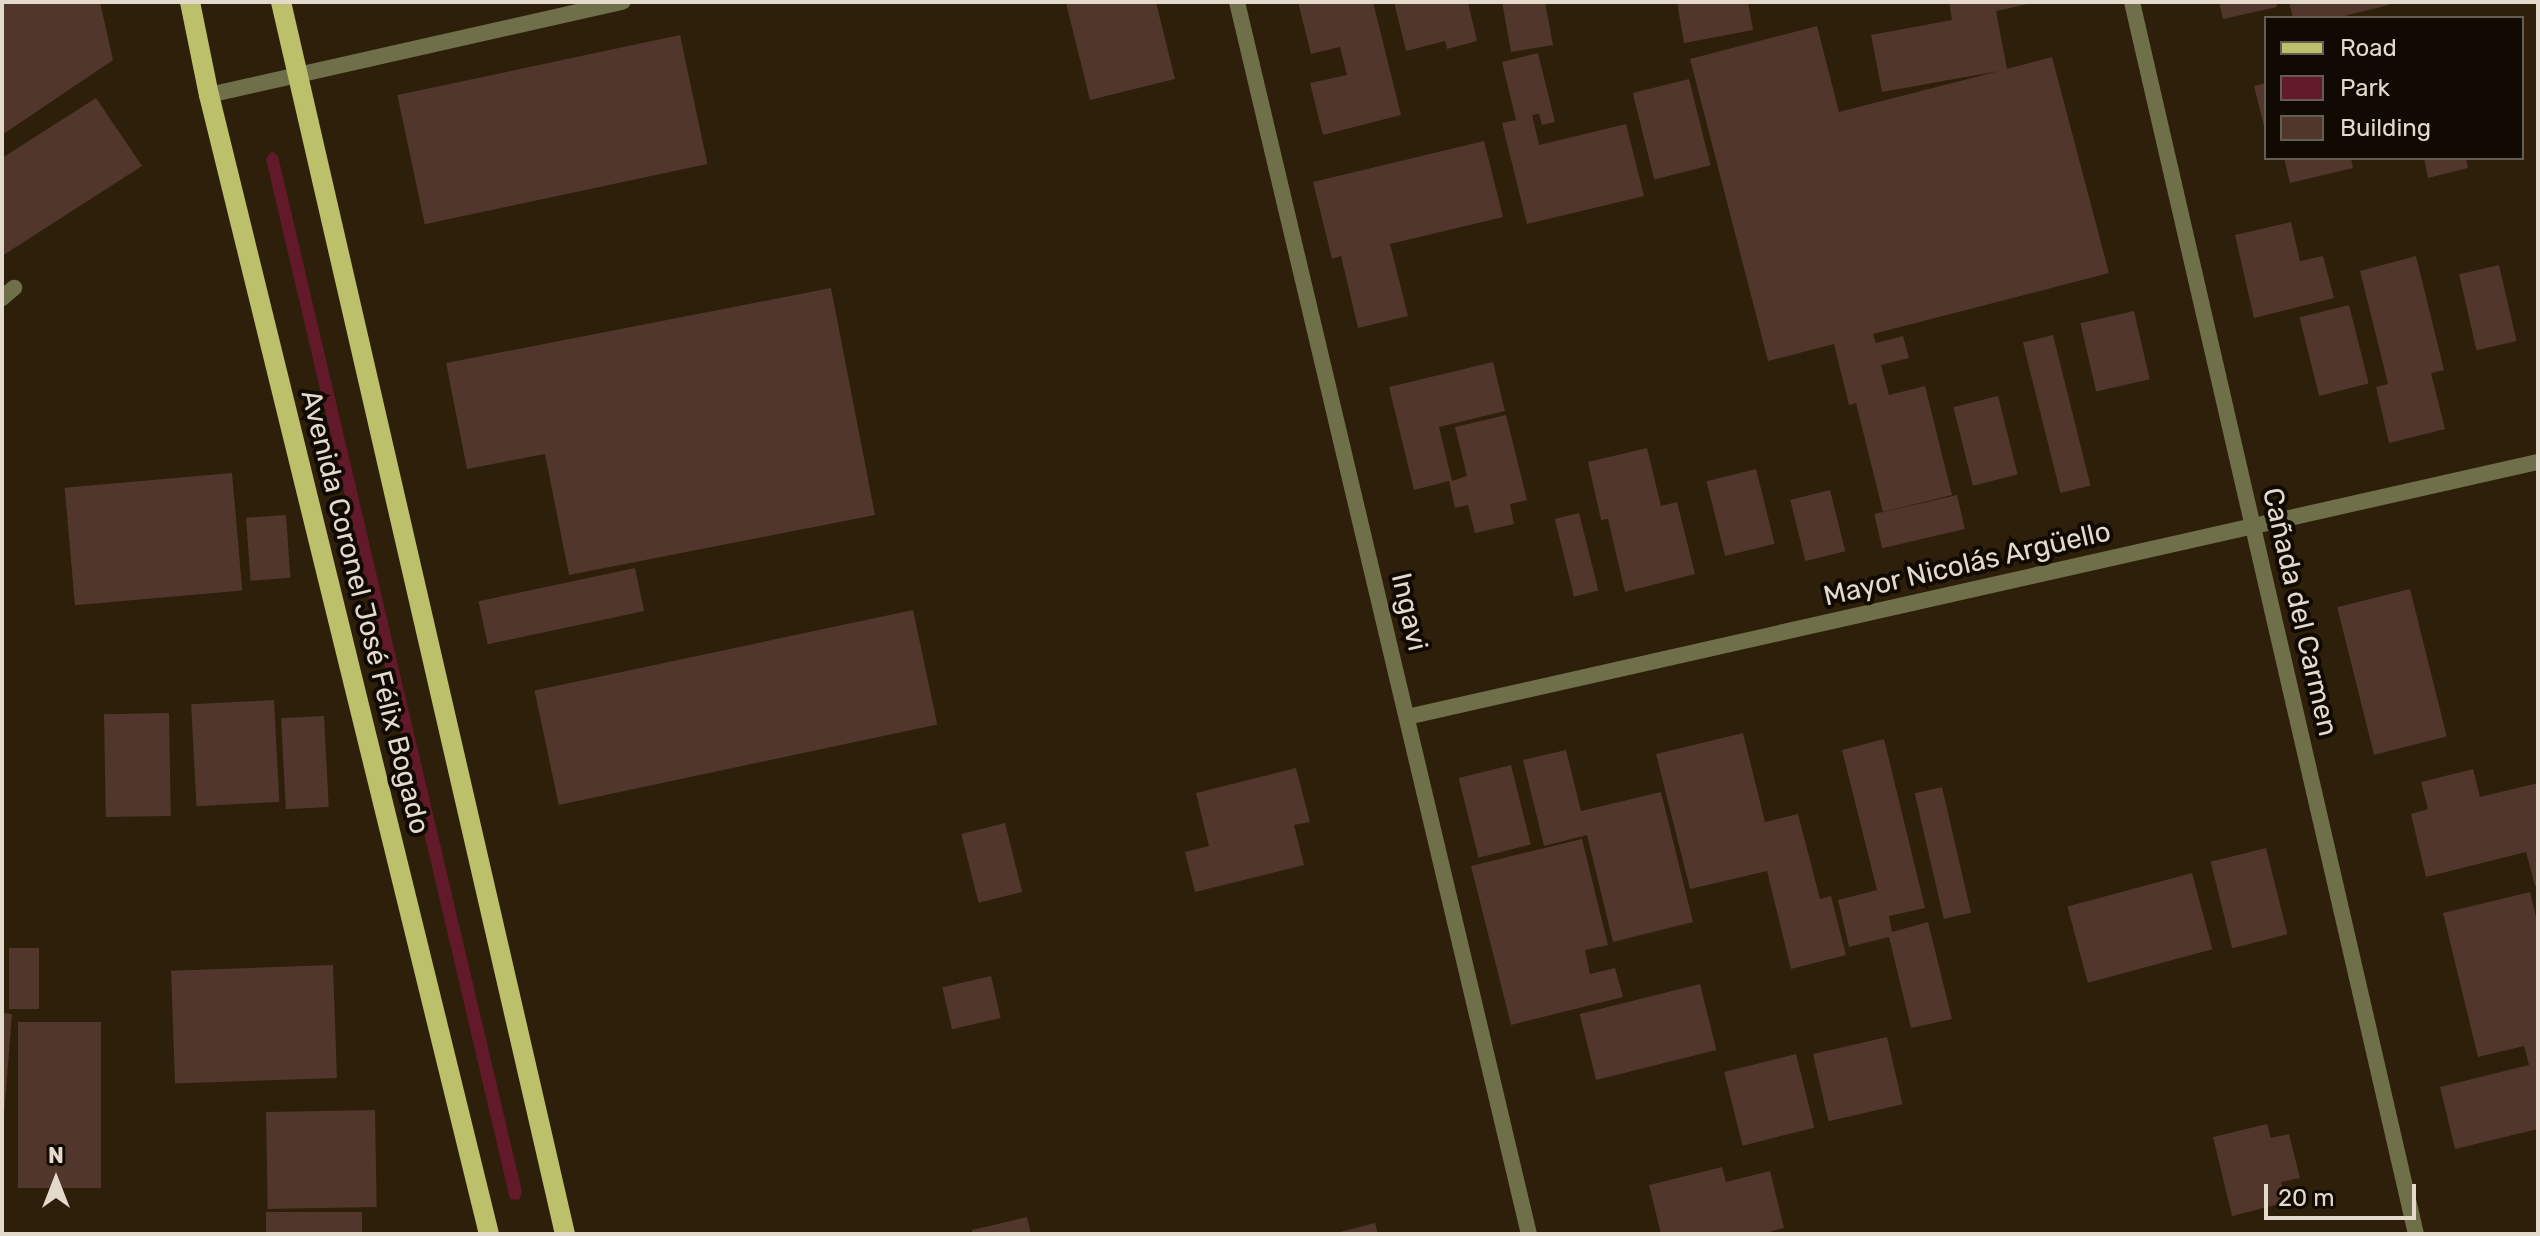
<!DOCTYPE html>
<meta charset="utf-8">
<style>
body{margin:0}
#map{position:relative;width:2540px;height:1236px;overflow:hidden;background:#2d1f09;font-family:Rubik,sans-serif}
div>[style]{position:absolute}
.green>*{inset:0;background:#62192a}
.building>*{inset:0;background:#50362b;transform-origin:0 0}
.service>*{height:16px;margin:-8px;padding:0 8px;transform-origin:8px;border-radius:8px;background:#6f7049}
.minor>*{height:16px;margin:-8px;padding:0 8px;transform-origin:8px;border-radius:8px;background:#6f7049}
.primary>*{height:20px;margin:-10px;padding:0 10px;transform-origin:10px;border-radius:10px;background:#bdc06a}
span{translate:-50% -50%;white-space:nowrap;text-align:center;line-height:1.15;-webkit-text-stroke:8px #110a03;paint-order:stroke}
.street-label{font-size:28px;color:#e3dacc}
.frame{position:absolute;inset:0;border:4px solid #e3dacc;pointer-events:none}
.legend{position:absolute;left:2264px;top:16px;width:260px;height:144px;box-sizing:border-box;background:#110a03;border:2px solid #655d53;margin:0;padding:10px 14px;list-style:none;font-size:24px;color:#e3dacc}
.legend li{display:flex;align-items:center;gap:16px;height:40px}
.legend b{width:40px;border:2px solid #655d53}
.north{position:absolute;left:16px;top:1140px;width:80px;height:80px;-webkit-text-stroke:6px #110a03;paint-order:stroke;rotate:0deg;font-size:22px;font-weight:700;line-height:32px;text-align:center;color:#e3dacc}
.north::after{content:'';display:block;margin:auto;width:28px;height:36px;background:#e3dacc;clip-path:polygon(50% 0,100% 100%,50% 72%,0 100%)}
.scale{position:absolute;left:2264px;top:1184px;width:152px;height:36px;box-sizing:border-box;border:4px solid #e3dacc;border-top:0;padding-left:10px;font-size:24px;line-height:28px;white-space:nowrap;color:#e3dacc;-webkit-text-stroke:6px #110a03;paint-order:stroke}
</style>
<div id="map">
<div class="green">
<i style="clip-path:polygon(272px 151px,278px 156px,522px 1192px,519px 1200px,510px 1199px,509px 1195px,266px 159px)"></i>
</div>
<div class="building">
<i style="clip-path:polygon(2px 2px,100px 2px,113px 60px,2px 135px)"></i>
<i style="clip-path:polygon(1156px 2px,1175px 79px,1090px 100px,1066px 3px)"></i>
<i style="clip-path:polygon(1298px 2px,1373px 2px,1401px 115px,1323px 135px,1310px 83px,1347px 75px,1340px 47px,1311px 54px)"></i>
<i style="clip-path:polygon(1394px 2px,1468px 2px,1477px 41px,1447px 49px,1445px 41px,1406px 51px)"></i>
<i style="clip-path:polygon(1502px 2px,1545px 2px,1553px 45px,1511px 52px)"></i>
<i style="clip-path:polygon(1677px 2px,1748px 2px,1753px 30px,1684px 43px)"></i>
<i style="clip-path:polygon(1949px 2px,2037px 2px,1996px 11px,2007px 69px,2052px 57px,2109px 273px,1873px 334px,1876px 343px,1903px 336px,1909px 358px,1881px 365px,1889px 395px,1925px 386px,1952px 495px,1883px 512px,1856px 403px,1849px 405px,1834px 344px,1768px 361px,1690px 59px,1817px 26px,1839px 112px,1999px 71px,1882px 92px,1871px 35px,1952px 20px)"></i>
<i style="clip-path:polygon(2219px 2px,2276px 2px,2277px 7px,2223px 19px)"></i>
<i style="clip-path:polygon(2289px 2px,2389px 2px,2389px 5px,2336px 18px,2293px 18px)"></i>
<i style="left:680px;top:35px;width:132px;height:289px;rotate:78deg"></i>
<i style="clip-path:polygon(1538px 53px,1555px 122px,1542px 125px,1539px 114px,1532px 115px,1539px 145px,1626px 124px,1644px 196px,1527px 224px,1502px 123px,1516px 120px,1502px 62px)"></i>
<i style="left:1689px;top:79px;width:89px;height:58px;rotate:76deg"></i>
<i style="clip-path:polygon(2266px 83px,2266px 130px,2265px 130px,2254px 86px)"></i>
<i style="clip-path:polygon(96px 98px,142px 166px,2px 256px,2px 158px)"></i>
<i style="clip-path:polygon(1484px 141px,1503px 217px,1390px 244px,1408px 316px,1358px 328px,1341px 256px,1332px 259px,1313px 182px)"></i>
<i style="clip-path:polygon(2284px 158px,2351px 158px,2353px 168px,2290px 183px)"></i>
<i style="clip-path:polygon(2424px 158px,2466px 158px,2468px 168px,2428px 178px)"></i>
<i style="clip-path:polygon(2291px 222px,2300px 261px,2323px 256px,2334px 298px,2254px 318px,2235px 235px)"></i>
<i style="clip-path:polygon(2416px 256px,2444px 370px,2431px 373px,2445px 429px,2389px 443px,2376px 387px,2388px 384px,2360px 271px)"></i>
<i style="left:2499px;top:265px;width:78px;height:41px;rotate:77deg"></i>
<i style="clip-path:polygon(831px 288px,875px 515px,569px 575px,545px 454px,467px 469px,446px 363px)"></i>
<i style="left:2349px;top:305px;width:81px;height:51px;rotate:76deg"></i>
<i style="left:2134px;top:311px;width:70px;height:55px;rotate:77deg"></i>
<i style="left:2053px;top:335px;width:155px;height:31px;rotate:76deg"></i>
<i style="clip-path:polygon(1493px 362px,1505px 411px,1439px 427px,1452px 481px,1467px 476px,1455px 427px,1506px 415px,1527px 500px,1510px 504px,1514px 524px,1475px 533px,1468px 505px,1455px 508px,1449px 481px,1414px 490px,1389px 387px)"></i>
<i style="left:1998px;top:396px;width:81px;height:46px;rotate:76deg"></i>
<i style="clip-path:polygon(1647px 448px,1661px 506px,1677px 502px,1695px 574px,1625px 592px,1608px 519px,1601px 520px,1588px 462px)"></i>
<i style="left:1756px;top:469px;width:77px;height:51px;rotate:76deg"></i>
<i style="left:232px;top:473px;width:118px;height:168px;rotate:85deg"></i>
<i style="left:1830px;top:490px;width:63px;height:41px;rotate:76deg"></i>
<i style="left:1957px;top:495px;width:35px;height:85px;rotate:77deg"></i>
<i style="left:1579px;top:513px;width:80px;height:25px;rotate:76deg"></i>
<i style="left:286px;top:515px;width:63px;height:40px;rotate:86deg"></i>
<i style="left:635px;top:568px;width:44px;height:160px;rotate:78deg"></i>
<i style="left:2410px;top:589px;width:152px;height:75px;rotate:76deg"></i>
<i style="left:913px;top:610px;width:117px;height:387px;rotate:78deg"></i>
<i style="left:274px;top:700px;width:102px;height:83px;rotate:87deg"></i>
<i style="left:169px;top:713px;width:103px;height:65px;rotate:89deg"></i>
<i style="left:324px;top:716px;width:91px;height:43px;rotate:87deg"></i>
<i style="clip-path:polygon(1743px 733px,1765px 822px,1798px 814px,1820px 899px,1831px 896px,1846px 955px,1791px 969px,1767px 871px,1690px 889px,1656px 754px)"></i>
<i style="clip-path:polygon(1884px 739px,1925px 908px,1889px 916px,1892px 932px,1928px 922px,1952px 1019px,1911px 1028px,1889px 937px,1849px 947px,1838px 900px,1877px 890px,1842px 750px)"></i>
<i style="clip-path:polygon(1566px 750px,1581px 811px,1661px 792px,1693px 922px,1613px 942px,1587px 835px,1544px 846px,1523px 760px)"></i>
<i style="left:1511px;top:765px;width:82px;height:54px;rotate:76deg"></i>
<i style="clip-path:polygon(1296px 768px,1310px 822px,1294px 825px,1304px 865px,1195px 892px,1185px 852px,1209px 846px,1196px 793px)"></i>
<i style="clip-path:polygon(2473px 769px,2480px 797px,2538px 783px,2538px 885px,2535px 886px,2526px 852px,2426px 877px,2411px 814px,2428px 809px,2421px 782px)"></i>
<i style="left:1942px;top:787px;width:129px;height:28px;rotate:77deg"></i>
<i style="left:1005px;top:823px;width:71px;height:45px;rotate:76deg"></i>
<i style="clip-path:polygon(1582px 839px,1608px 945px,1585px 950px,1590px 974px,1615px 968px,1623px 997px,1511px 1025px,1471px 866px)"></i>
<i style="left:2266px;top:848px;width:89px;height:57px;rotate:76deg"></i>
<i style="left:2192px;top:873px;width:79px;height:129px;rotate:75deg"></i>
<i style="clip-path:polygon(2530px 892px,2538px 925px,2538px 1129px,2455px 1149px,2440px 1087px,2529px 1065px,2524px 1046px,2478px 1057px,2443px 913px)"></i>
<i style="left:9px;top:948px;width:30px;height:61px"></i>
<i style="left:333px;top:965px;width:113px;height:162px;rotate:88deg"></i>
<i style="left:991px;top:976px;width:43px;height:50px;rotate:77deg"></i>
<i style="left:1700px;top:984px;width:68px;height:124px;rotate:76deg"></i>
<i style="clip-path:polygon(2px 1013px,12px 1014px,4px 1115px,2px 1115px)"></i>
<i style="left:101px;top:1022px;width:166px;height:83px;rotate:90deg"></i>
<i style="left:1887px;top:1037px;width:69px;height:76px;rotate:77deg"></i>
<i style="left:1796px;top:1054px;width:76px;height:74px;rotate:76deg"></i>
<i style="left:375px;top:1110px;width:97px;height:109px;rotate:89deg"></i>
<i style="clip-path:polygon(2267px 1124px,2271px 1138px,2289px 1134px,2300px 1178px,2281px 1182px,2287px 1202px,2232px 1216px,2213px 1137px)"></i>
<i style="clip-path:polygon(1722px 1167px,1726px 1182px,1770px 1171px,1784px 1228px,1761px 1234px,1661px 1234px,1649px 1185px)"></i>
<i style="left:362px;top:1212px;width:22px;height:96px;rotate:90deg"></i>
<i style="clip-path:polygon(1027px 1217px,1031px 1234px,972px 1234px,972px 1230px)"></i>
<i style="clip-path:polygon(1375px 1223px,1378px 1234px,1336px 1234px,1336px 1233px)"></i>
</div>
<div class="service">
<i style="left:2px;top:298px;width:16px;rotate:-40deg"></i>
</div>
<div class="minor">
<i style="left:1237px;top:2px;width:1266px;rotate:76.67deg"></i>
<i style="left:2132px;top:2px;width:1264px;rotate:77.02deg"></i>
<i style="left:209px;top:95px;width:424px;rotate:-12.7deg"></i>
<i style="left:1407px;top:717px;width:1159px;rotate:-12.71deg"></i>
</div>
<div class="primary">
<i style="left:190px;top:2px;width:95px;rotate:78.5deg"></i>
<i style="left:209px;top:95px;width:1173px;rotate:76.19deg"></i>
<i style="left:281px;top:2px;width:1264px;rotate:77.02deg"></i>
</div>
<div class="street-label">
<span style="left:1967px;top:564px;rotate:-13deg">Mayor Nicolás Argüello</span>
<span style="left:365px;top:612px;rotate:76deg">Avenida Coronel José Félix Bogado</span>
<span style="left:1409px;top:612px;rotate:77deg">Ingavi</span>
<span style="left:2300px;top:612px;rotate:77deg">Cañada del Carmen</span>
</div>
<div class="frame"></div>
<ul class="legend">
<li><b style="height:10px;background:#bdc06a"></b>Road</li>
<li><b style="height:22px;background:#62192a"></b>Park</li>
<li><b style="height:22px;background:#50362b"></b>Building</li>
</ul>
<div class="north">N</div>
<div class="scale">20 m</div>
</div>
